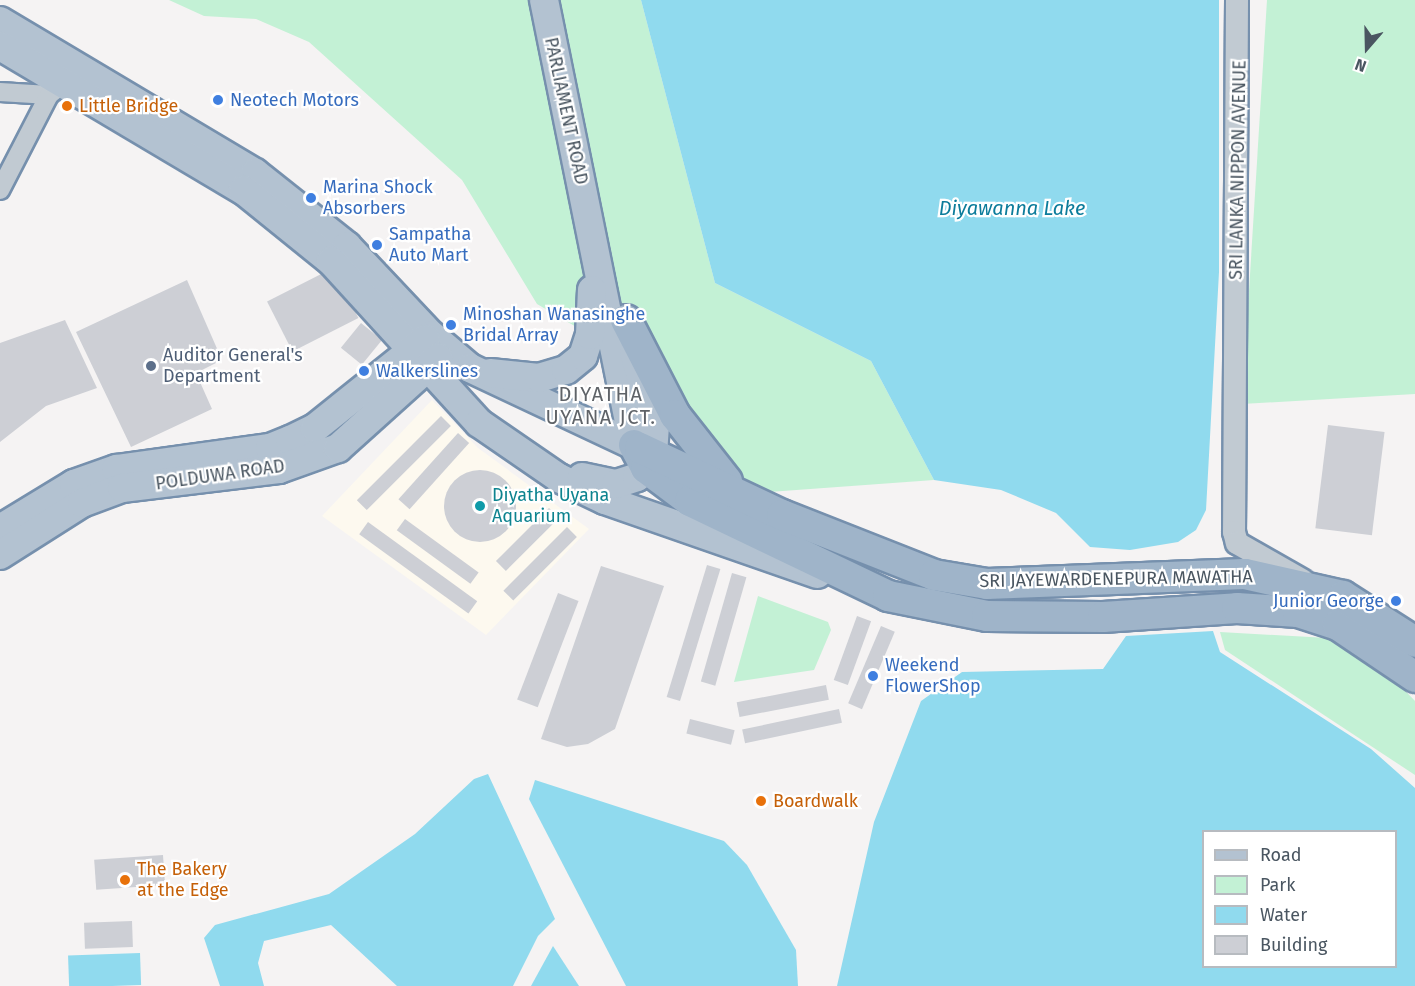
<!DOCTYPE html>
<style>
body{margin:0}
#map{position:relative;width:1415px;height:986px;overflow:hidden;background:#f5f3f3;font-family:"Fira Sans",sans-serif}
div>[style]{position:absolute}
.commercial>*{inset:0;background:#fdf9ef}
.green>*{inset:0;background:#c3f1d5}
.water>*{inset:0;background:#90daee;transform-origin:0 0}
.building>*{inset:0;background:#cdcfd5;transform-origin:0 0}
.round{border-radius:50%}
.roads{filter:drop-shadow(2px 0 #7690ad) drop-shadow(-2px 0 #7690ad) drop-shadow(0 2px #7690ad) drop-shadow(0 -2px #7690ad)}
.minor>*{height:18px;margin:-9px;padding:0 9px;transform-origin:9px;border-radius:9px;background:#c1cad2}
.tertiary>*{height:22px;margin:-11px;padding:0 11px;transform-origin:11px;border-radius:11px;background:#c1cad2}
.primary>*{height:28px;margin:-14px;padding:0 14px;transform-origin:14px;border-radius:14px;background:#b3c2d1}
.trunk>*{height:30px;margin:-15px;padding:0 15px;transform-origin:15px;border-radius:15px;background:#9fb4c9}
.dots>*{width:16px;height:16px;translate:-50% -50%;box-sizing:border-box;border:3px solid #fff;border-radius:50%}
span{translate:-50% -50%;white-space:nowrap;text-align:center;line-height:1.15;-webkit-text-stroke:4.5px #fff;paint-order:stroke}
.shop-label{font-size:18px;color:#366cbe}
.left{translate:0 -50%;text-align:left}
.right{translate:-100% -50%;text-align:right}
.food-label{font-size:18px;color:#c56008}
.street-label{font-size:18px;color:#4a5661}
.service-label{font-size:18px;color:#4e5e75}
.culture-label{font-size:18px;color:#0d838f}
.water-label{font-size:20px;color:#0c7c9b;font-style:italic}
.neighbourhood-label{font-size:20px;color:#5f6368;letter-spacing:1.5px}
.legend{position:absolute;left:1202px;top:830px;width:195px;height:138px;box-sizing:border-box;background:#fff;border:2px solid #b7bbc0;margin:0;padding:8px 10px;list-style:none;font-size:18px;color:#4a5661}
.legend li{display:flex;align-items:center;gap:12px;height:30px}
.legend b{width:30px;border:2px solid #b7bbc0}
.north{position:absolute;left:1337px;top:18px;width:60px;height:60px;-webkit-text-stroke:4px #fff;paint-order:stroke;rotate:200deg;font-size:16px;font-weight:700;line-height:24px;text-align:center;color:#4a5661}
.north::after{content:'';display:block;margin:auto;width:21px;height:27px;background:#4a5661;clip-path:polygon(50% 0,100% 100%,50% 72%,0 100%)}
</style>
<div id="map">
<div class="commercial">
<i style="clip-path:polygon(432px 400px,478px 448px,589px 529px,486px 635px,322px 516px)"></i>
</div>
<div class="green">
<i style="clip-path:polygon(169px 0,641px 0,715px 283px,871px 361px,934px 480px,740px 494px,626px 320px,593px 224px,590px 335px,537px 304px,462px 180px,309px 42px,256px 19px,204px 16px)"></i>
<i style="clip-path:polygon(1267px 0,1415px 0,1415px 394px,1242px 404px)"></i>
<i style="clip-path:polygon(758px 596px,828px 622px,831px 630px,814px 670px,734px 682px)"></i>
<i style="clip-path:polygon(1220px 632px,1328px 638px,1392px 677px,1415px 701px,1415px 775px,1225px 650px)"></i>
</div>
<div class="water">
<i style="clip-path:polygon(641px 0,1219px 0,1219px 272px,1206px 510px,1196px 530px,1178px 542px,1130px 550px,1090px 547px,1056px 513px,1001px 490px,934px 480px,871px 361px,715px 283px)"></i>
<i style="clip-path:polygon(evenodd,1213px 631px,1220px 652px,1371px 749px,1415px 788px,1415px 986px,837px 986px,874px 822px,921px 701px,962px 672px,1103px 669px,1126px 636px,1213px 631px,1204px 832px,1396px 832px,1396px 966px,1204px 966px,1204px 832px)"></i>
<i style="clip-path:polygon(488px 774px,555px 919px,538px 936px,513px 986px,397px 986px,331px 925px,264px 941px,258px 963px,264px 986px,220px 986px,204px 938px,215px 925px,329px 894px,415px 834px,474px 779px)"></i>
<i style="clip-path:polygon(535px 780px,724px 841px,747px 865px,796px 950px,798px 986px,626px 986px,529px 799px)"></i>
<i style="clip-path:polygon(553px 946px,579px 986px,531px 986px)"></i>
<i style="left:140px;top:953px;width:32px;height:72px;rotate:88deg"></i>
</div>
<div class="building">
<i style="left:333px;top:268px;width:56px;height:74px;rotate:63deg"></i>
<i style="clip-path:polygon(187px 280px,222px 360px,196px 373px,212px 409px,131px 447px,76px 332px)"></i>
<i style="clip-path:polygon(65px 320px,97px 388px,46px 406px,0 442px,0 343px)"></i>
<i style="left:361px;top:323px;width:27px;height:32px;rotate:39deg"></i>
<i style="left:441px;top:416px;width:14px;height:119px;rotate:45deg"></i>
<i style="left:1328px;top:425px;width:57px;height:104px;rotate:7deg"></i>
<i style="left:458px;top:433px;width:15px;height:89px;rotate:42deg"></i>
<i class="round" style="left:444px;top:470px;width:72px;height:72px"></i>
<i style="left:549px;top:508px;width:14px;height:75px;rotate:45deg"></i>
<i style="left:405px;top:519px;width:91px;height:14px;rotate:36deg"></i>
<i style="left:368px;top:522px;width:135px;height:15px;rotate:36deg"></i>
<i style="left:567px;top:527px;width:14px;height:90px;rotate:45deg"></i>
<i style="left:707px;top:565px;width:14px;height:138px;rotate:17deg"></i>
<i style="clip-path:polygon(601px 566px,664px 586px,615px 729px,588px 744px,567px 747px,541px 739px)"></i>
<i style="left:732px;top:573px;width:15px;height:113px;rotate:16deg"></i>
<i style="left:558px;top:593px;width:22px;height:114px;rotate:21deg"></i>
<i style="left:857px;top:616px;width:15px;height:68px;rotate:20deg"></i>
<i style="left:881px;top:626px;width:15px;height:84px;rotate:23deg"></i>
<i style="left:826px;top:685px;width:15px;height:91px;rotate:79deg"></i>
<i style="left:839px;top:709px;width:14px;height:99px;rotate:78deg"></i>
<i style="left:690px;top:719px;width:46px;height:15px;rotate:14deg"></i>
<i style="left:163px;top:855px;width:30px;height:69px;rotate:86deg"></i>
<i style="left:132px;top:921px;width:26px;height:48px;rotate:88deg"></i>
</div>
<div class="roads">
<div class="minor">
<i style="left:0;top:92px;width:49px;rotate:3.5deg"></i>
<i style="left:49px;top:95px;width:11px;rotate:-38deg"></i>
<i style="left:0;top:190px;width:107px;rotate:-62.7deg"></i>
</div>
<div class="tertiary">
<i style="left:1237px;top:0;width:532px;rotate:90.32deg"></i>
<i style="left:1234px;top:532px;width:11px;rotate:75deg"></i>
<i style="left:1237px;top:543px;width:75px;rotate:29.6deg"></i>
</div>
<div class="primary">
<i style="left:544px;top:0;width:454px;rotate:78.6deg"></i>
<i style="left:0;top:21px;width:297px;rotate:30.8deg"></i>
<i style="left:255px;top:173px;width:117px;rotate:38.4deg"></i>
<i style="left:347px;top:246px;width:122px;rotate:46.7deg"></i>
<i style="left:431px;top:335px;width:51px;rotate:40.2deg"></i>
<i style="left:470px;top:368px;width:181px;rotate:25.2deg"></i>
<i style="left:0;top:46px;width:282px;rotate:30.7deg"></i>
<i style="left:243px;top:190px;width:113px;rotate:38.9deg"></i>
<i style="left:331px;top:261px;width:219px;rotate:47.6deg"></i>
<i style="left:479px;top:423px;width:97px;rotate:34.5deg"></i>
<i style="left:559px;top:478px;width:51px;rotate:25.6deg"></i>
<i style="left:605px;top:500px;width:225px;rotate:19.2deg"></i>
<i style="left:490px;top:373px;width:49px;rotate:5.8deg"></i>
<i style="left:539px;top:378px;width:28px;rotate:-17deg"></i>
<i style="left:566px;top:370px;width:22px;rotate:-39deg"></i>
<i style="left:583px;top:356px;width:22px;rotate:-72deg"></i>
<i style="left:590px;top:335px;width:45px;rotate:-87.5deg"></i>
<i style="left:582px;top:477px;width:35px;rotate:12deg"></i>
<i style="left:616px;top:484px;width:22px;rotate:-18deg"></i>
<i style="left:637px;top:477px;width:28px;rotate:-55deg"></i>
<i style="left:653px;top:454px;width:27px;rotate:-86deg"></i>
<i style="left:655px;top:427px;width:78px;rotate:-105.6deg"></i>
<i style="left:0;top:529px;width:87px;rotate:-31.3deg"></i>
<i style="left:74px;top:484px;width:45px;rotate:-19.7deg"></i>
<i style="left:116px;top:469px;width:155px;rotate:-7.8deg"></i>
<i style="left:270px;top:448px;width:22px;rotate:-22deg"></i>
<i style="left:290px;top:440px;width:28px;rotate:-26deg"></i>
<i style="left:315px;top:428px;width:142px;rotate:-38.7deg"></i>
<i style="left:0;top:555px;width:97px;rotate:-32.4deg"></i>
<i style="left:82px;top:503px;width:43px;rotate:-20.6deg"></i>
<i style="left:122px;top:488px;width:158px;rotate:-6.9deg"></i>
<i style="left:279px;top:469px;width:63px;rotate:-19.6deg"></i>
<i style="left:338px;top:448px;width:135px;rotate:-42deg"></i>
</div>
<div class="trunk">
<i style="left:626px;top:320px;width:107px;rotate:62.7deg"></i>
<i style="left:675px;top:415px;width:84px;rotate:51.8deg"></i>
<i style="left:634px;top:445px;width:26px;rotate:62deg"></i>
<i style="left:646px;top:468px;width:55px;rotate:36.9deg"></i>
<i style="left:690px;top:501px;width:220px;rotate:25.6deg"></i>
<i style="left:888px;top:596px;width:101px;rotate:11.4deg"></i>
<i style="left:987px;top:616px;width:116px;rotate:0.5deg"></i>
<i style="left:1103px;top:617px;width:134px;rotate:-3.8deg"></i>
<i style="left:1237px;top:608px;width:61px;rotate:3.8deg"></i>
<i style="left:1298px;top:612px;width:42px;rotate:18deg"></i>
<i style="left:1338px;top:625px;width:93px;rotate:34deg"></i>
<i style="left:640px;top:448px;width:157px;rotate:25.3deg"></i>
<i style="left:782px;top:515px;width:163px;rotate:21.5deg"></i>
<i style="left:934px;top:575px;width:54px;rotate:9.6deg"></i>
<i style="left:987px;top:584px;width:258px;rotate:-2.2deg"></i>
<i style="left:1245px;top:574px;width:100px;rotate:12.7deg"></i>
<i style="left:1343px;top:596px;width:85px;rotate:32.6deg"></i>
</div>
</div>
<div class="dots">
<i style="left:218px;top:100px;background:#3f7fe0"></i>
<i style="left:67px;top:106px;background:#e8710a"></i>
<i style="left:311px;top:198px;background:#3f7fe0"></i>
<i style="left:377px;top:245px;background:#3f7fe0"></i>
<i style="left:451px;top:325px;background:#3f7fe0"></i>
<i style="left:151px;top:366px;background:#5c6f8a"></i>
<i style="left:364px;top:371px;background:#3f7fe0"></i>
<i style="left:480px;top:506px;background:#0f9aa8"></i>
<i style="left:1396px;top:601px;background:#3f7fe0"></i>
<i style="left:873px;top:676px;background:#3f7fe0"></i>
<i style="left:761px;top:801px;background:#e8710a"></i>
<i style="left:125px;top:880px;background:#e8710a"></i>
</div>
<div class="shop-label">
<span class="left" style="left:230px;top:100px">Neotech Motors</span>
<span class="left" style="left:323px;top:198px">Marina Shock<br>Absorbers</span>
<span class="left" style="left:389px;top:245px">Sampatha<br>Auto Mart</span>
<span class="left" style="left:463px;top:325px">Minoshan Wanasinghe<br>Bridal Array</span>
<span class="left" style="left:376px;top:371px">Walkerslines</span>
<span class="right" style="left:1384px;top:601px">Junior George</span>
<span class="left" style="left:885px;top:676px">Weekend<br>FlowerShop</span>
</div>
<div class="food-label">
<span class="left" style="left:79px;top:106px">Little Bridge</span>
<span class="left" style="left:773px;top:801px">Boardwalk</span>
<span class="left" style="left:137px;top:880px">The Bakery<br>at the Edge</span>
</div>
<div class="street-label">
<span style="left:566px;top:111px;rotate:78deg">PARLIAMENT ROAD</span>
<span style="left:1238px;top:170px;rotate:-89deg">SRI LANKA NIPPON AVENUE</span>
<span style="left:220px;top:475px;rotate:-8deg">POLDUWA ROAD</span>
<span style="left:1116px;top:579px;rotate:-1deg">SRI JAYEWARDENEPURA MAWATHA</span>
</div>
<div class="service-label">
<span class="left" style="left:163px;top:366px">Auditor General's<br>Department</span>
</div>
<div class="culture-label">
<span class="left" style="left:492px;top:506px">Diyatha Uyana<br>Aquarium</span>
</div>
<div class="water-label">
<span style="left:1012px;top:208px">Diyawanna Lake</span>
</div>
<div class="neighbourhood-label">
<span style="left:601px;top:406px">DIYATHA<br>UYANA JCT.</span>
</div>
<ul class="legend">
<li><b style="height:8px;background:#b3c2d1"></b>Road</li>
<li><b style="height:16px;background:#c3f1d5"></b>Park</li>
<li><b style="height:16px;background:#90daee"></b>Water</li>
<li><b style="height:16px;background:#cdcfd5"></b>Building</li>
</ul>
<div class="north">N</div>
</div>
